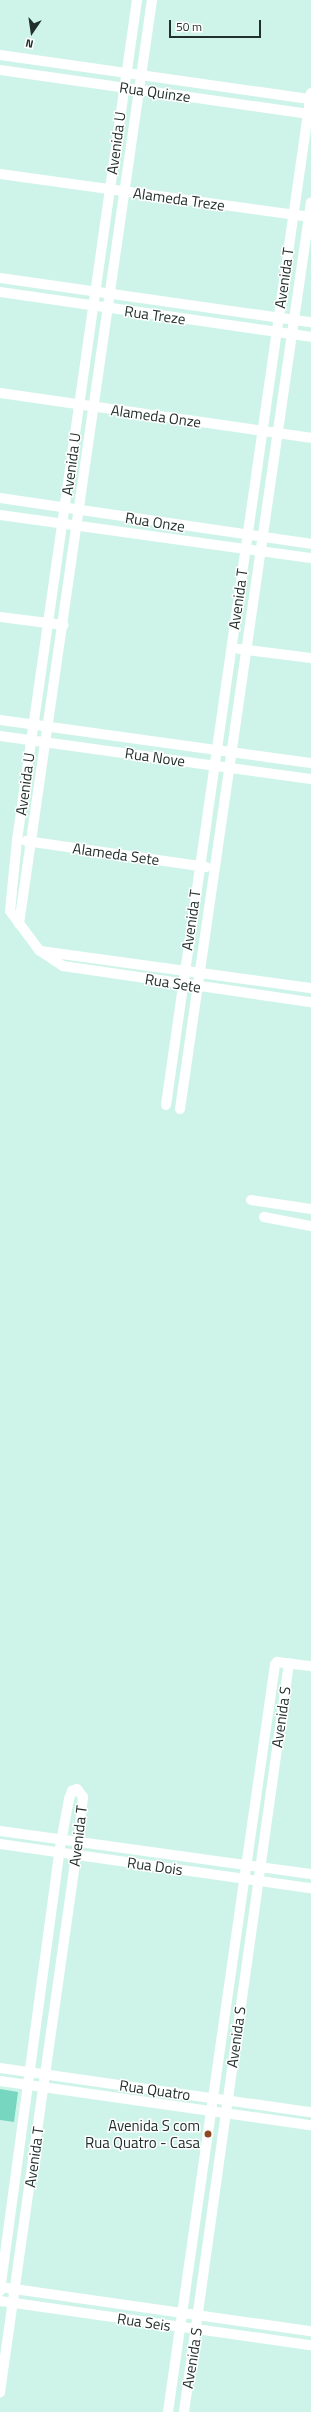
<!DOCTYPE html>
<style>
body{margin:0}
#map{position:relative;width:311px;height:2412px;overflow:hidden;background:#cef4ea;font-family:"Titillium Web",sans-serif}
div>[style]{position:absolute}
.green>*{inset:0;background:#77d6c0}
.minor>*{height:10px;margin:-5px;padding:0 5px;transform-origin:5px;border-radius:5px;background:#fff}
.dots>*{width:11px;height:11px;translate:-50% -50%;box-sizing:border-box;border:2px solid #fff;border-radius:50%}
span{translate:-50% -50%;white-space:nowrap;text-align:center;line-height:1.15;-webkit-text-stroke:3px #fff;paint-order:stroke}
.street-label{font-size:15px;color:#22302c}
.poi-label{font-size:15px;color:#22302c}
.right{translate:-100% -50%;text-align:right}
.north{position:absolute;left:12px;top:12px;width:40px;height:40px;-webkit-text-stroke:3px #fff;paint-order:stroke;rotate:193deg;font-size:11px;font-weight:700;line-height:16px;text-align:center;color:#22302c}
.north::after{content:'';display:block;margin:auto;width:14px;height:18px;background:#22302c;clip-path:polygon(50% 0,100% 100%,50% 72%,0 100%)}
.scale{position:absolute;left:169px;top:20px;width:92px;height:18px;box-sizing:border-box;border:2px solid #22302c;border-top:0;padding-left:5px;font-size:12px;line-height:14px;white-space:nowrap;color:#22302c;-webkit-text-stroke:3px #fff;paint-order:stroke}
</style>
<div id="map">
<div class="green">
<i style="clip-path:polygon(0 2089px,18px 2092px,14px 2122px,0 2120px)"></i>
</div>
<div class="minor">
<i style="left:137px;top:0;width:849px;rotate:98.13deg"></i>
<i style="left:17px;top:840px;width:71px;rotate:95.6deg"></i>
<i style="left:10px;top:911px;width:49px;rotate:53.4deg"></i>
<i style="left:39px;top:950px;width:29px;rotate:34deg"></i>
<i style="left:63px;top:966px;width:251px;rotate:8.3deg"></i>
<i style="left:0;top:55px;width:314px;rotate:8.1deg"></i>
<i style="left:0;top:70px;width:314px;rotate:8.1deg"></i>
<i style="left:0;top:174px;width:314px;rotate:7.9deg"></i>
<i style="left:0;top:278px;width:314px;rotate:8.1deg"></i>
<i style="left:0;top:292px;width:314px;rotate:8.2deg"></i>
<i style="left:0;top:393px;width:314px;rotate:8.2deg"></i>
<i style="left:0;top:498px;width:314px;rotate:8.4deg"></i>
<i style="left:0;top:515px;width:314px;rotate:7.9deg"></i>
<i style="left:0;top:617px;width:64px;rotate:7.2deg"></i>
<i style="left:239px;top:649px;width:73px;rotate:7.1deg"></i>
<i style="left:0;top:720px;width:314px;rotate:7.9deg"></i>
<i style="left:0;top:736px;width:314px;rotate:7.9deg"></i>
<i style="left:26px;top:841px;width:182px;rotate:8.2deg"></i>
<i style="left:19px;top:924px;width:934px;rotate:-81.81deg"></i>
<i style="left:40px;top:951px;width:274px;rotate:7.8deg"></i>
<i style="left:166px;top:1105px;width:1022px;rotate:-81.85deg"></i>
<i style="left:180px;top:1109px;width:916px;rotate:-81.78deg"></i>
<i style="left:251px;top:1200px;width:61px;rotate:8.5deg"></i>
<i style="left:264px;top:1217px;width:48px;rotate:10.8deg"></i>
<i style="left:0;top:1831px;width:314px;rotate:7.9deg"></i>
<i style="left:0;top:1844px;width:314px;rotate:8.1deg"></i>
<i style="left:0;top:2068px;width:314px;rotate:8.1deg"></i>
<i style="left:0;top:2081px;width:314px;rotate:8.1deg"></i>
<i style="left:0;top:2287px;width:314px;rotate:8.1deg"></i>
<i style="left:0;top:2291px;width:442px;rotate:-82.3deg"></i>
<i style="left:59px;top:1853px;width:55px;rotate:-79.5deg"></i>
<i style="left:69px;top:1799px;width:9px;rotate:-69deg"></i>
<i style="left:72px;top:1791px;width:5px;rotate:-22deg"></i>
<i style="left:77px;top:1789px;width:10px;rotate:53deg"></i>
<i style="left:83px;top:1797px;width:45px;rotate:96.3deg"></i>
<i style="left:78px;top:1842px;width:556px;rotate:98.07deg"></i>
<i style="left:0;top:2301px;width:314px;rotate:8.1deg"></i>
<i style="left:168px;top:2412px;width:755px;rotate:-81.85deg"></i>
<i style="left:275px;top:1665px;width:4px;rotate:-56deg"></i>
<i style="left:277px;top:1662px;width:34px;rotate:7deg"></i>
<i style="left:184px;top:2412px;width:756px;rotate:-82.02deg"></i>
</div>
<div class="dots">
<i style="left:208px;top:2134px;background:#8e4920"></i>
</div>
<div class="street-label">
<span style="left:155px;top:92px;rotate:8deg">Rua Quinze</span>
<span style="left:116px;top:143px;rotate:-82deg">Avenida U</span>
<span style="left:179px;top:199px;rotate:8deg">Alameda Treze</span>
<span style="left:284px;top:278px;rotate:-82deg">Avenida T</span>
<span style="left:155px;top:315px;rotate:8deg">Rua Treze</span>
<span style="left:156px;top:416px;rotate:8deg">Alameda Onze</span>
<span style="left:71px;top:464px;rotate:-82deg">Avenida U</span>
<span style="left:155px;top:522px;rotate:9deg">Rua Onze</span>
<span style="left:238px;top:599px;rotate:-82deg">Avenida T</span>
<span style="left:155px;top:757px;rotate:8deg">Rua Nove</span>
<span style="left:25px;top:784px;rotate:-82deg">Avenida U</span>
<span style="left:116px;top:854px;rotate:8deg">Alameda Sete</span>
<span style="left:191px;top:920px;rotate:-82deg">Avenida T</span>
<span style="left:173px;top:983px;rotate:9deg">Rua Sete</span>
<span style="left:281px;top:1717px;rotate:-82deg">Avenida S</span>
<span style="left:78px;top:1836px;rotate:-83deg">Avenida T</span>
<span style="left:155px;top:1866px;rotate:8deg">Rua Dois</span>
<span style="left:236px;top:2037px;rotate:-82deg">Avenida S</span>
<span style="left:155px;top:2090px;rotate:8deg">Rua Quatro</span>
<span style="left:34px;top:2157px;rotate:-82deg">Avenida T</span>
<span style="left:144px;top:2322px;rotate:8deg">Rua Seis</span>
<span style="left:192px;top:2358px;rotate:-81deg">Avenida S</span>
</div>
<div class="poi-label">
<span class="right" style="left:200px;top:2134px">Avenida S com<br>Rua Quatro - Casa</span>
</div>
<div class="north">N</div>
<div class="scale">50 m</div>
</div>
